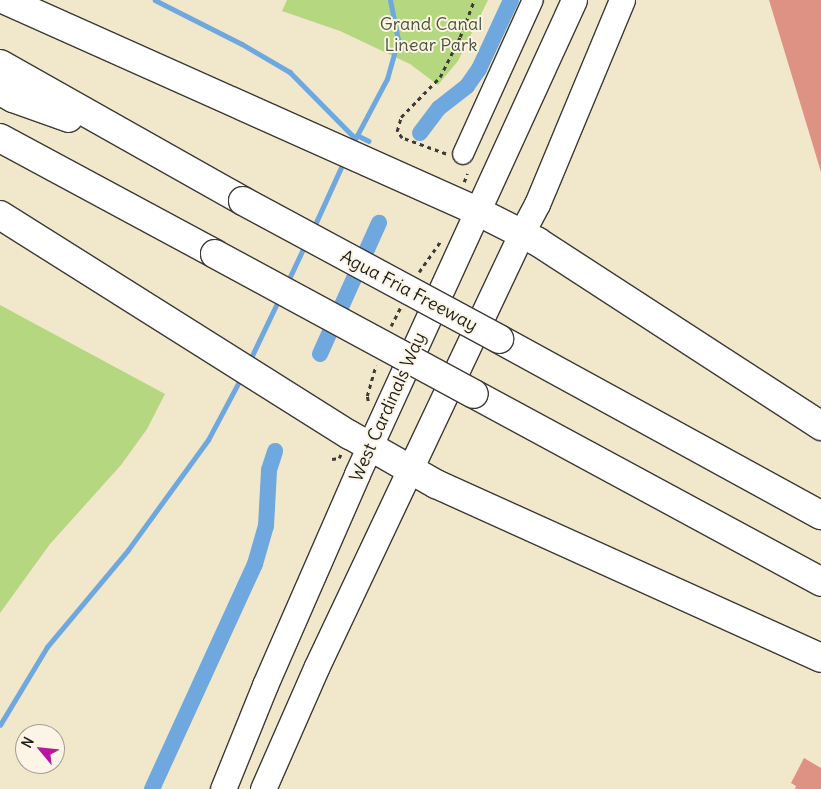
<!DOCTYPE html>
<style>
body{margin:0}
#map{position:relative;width:821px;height:789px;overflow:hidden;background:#f1e7ca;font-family:Delius,sans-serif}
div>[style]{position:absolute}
.green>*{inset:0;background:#b4d77f}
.stream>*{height:4.5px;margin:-2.25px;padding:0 2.25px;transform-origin:2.25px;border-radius:2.25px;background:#6fa8de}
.canal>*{height:16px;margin:-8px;padding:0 8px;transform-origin:8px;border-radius:8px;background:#6fa8de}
.building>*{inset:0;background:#de9284}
.path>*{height:2.5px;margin-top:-1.25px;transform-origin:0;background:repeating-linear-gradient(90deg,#3c3a36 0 4px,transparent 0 8px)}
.roads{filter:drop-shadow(1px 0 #3c3a36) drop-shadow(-1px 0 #3c3a36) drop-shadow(0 1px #3c3a36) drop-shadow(0 -1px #3c3a36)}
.minor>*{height:20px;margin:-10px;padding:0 10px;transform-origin:10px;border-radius:10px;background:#fff}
.major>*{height:25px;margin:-12.5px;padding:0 12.5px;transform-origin:12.5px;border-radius:12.5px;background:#fff}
.highway>*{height:28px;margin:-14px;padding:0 14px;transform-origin:14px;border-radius:14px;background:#fff}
.bridges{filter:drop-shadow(1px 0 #3c3a36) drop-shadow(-1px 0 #3c3a36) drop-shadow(0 1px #3c3a36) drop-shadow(0 -1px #3c3a36)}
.highway-bridge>*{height:28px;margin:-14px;padding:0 14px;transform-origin:14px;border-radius:14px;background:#fff}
span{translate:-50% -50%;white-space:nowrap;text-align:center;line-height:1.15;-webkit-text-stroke:4px #fcf5e5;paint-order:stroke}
.park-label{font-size:18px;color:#4a543a}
.street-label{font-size:18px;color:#1c1c1c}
.north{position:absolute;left:15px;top:724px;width:50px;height:50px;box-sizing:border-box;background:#fcf5e5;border:1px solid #a29e95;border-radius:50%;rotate:298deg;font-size:14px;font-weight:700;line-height:20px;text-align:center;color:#1c1c1c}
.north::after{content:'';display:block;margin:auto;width:18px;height:22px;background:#b5179e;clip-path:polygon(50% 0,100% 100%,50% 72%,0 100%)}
</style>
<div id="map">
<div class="green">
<i style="clip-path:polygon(287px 0,488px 0,458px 61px,438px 85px,410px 64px,340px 31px,282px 11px)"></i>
<i style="clip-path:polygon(0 305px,165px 394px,147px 429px,121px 465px,50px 544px,0 613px)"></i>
</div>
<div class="stream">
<i style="left:155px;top:0;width:97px;rotate:26.8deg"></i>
<i style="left:242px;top:44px;width:56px;rotate:30.3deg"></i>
<i style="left:290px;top:72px;width:93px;rotate:45.4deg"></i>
<i style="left:357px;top:135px;width:13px;rotate:27deg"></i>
<i style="left:352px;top:145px;width:75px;rotate:-62.1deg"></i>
<i style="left:387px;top:79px;width:41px;rotate:-74.2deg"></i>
<i style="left:398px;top:40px;width:41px;rotate:-101.3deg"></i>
<i style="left:313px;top:229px;width:75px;rotate:-65.5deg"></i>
<i style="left:287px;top:283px;width:42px;rotate:-64.7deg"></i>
<i style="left:249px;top:362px;width:70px;rotate:-64.5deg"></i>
<i style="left:0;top:725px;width:91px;rotate:-58.9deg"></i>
<i style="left:47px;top:647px;width:126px;rotate:-50.1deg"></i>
<i style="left:128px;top:550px;width:136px;rotate:-54deg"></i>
<i style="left:208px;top:440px;width:70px;rotate:-62deg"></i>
</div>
<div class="canal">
<i style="left:420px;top:133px;width:31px;rotate:-53deg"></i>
<i style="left:439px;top:108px;width:36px;rotate:-38deg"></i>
<i style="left:467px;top:86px;width:21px;rotate:-55deg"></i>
<i style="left:479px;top:69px;width:76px;rotate:-65.1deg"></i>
<i style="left:320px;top:354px;width:144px;rotate:-65.8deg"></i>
<i style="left:152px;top:789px;width:247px;rotate:-65.4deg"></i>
<i style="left:255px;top:564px;width:40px;rotate:-74deg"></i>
<i style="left:266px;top:526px;width:56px;rotate:-86.9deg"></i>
<i style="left:269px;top:470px;width:20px;rotate:-72deg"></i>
</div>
<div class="building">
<i style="clip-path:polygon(769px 0,821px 0,821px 172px)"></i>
<i style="clip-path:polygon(804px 758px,821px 768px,821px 789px,795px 789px,796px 786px,791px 783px)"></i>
</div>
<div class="path">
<i style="left:446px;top:154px;width:47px;rotate:-160deg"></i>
<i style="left:402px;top:138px;width:9px;rotate:-126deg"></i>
<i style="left:397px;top:131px;width:15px;rotate:-74deg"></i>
<i style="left:401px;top:117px;width:56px;rotate:-45.7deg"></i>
<i style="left:440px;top:77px;width:45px;rotate:-63.4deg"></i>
<i style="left:460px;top:37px;width:40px;rotate:-69deg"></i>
<i style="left:464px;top:182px;width:9px;rotate:-69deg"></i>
<i style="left:419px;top:272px;width:39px;rotate:-55deg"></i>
<i style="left:391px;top:326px;width:20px;rotate:-63deg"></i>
<i style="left:368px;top:401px;width:5px;rotate:-101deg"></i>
<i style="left:367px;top:396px;width:32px;rotate:-74deg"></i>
<i style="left:332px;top:459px;width:7px;rotate:-8deg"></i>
<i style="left:339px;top:458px;width:4px;rotate:-63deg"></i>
</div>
<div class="roads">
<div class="minor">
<i style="left:463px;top:154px;width:169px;rotate:-65.6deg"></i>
</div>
<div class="major">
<i style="left:223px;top:789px;width:112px;rotate:-68deg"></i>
<i style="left:265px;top:685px;width:230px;rotate:-66.4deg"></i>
<i style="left:357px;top:474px;width:521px;rotate:-65.4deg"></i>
<i style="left:263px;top:789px;width:134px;rotate:-66.3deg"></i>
<i style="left:317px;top:666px;width:478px;rotate:-64.7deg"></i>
<i style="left:521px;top:234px;width:34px;rotate:-62deg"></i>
<i style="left:537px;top:204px;width:221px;rotate:-67.4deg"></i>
</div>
<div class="highway">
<i style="left:5px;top:0;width:517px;rotate:24.09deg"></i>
<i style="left:477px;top:211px;width:68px;rotate:26.9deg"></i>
<i style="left:538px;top:242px;width:338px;rotate:33deg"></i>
<i style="left:0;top:64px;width:279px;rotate:29.4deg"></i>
<i style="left:0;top:91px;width:15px;rotate:28deg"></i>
<i style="left:13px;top:98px;width:59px;rotate:19.7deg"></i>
<i style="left:0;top:138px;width:244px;rotate:28.3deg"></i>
<i style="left:0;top:215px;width:413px;rotate:32.2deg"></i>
<i style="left:350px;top:435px;width:99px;rotate:29.7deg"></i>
<i style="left:436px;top:484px;width:422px;rotate:24.3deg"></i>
<i style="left:499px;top:339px;width:367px;rotate:28.7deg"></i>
<i style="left:474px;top:394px;width:395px;rotate:28.4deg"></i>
</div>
</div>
<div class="bridges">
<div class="highway-bridge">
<i style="left:243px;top:201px;width:291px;rotate:28.3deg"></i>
<i style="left:215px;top:254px;width:294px;rotate:28.4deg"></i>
</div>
</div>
<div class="park-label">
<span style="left:431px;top:35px">Grand Canal<br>Linear Park</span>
</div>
<div class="street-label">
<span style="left:409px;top:291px;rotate:28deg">Agua Fria Freeway</span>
<span style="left:388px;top:407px;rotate:-66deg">West Cardinals Way</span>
</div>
<div class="north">N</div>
</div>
